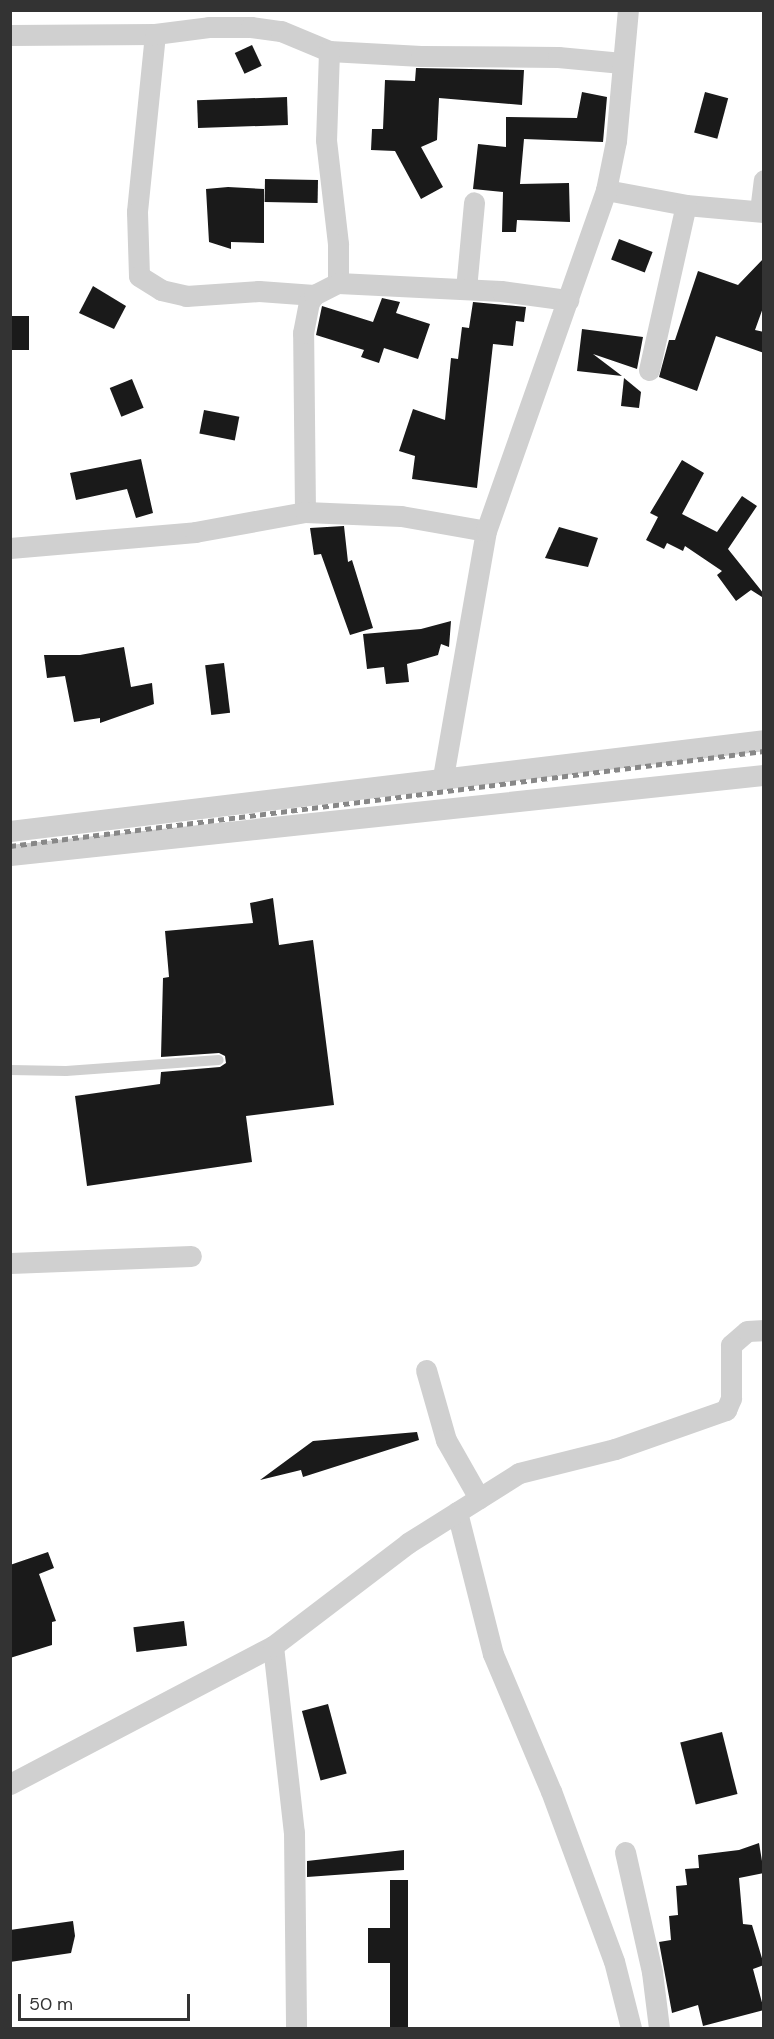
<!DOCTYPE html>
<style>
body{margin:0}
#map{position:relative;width:774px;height:2039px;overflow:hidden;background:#fff;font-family:"DM Sans",sans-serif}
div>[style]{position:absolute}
.building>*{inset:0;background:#1a1a1a;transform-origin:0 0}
.lane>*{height:10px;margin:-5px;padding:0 5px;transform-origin:5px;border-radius:5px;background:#d0d0d0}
.street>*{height:21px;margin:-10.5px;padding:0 10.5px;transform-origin:10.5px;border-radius:10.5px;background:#d0d0d0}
.rail>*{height:4.5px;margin-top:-2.25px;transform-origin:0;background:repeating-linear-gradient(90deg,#888 0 6px,transparent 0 10.5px)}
span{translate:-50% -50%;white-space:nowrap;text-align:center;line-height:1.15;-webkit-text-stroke:6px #fff;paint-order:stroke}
.frame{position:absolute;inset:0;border:12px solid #333;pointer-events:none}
.scale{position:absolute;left:18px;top:1994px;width:172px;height:27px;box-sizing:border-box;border:3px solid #333;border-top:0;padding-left:8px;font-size:18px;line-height:21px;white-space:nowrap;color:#333;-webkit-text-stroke:4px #fff;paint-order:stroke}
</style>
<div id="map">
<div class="building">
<i style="left:252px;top:45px;width:23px;height:19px;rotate:65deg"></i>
<i style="clip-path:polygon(416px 68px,524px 70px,522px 105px,439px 98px,437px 140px,421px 147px,443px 187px,421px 199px,395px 151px,371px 150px,372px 129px,383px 129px,385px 80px,415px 81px)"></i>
<i style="clip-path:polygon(582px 92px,607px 97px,603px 142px,524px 139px,520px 184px,569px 183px,570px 222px,517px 220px,516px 232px,502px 232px,503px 192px,473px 189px,478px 144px,506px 147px,506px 117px,577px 118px)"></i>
<i style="left:705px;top:92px;width:24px;height:42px;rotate:15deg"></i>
<i style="left:287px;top:97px;width:28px;height:90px;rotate:88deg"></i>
<i style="left:265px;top:179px;width:53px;height:23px;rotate:1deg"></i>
<i style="clip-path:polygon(228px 187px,264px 189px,264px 243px,231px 242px,231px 249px,209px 242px,206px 189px)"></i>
<i style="left:619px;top:239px;width:36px;height:22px;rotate:21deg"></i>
<i style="clip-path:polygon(764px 258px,764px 305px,755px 330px,764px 332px,764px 353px,716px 336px,697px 391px,659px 377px,669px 340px,675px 340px,698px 271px,738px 285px)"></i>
<i style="clip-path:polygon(93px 286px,126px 306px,114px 329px,79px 313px)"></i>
<i style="clip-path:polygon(382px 298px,400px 302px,396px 313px,430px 324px,418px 359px,384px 348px,379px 363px,361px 357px,364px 350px,316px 335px,322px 306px,373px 322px)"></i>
<i style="clip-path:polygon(473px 302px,526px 307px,524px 322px,516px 321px,513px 346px,493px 344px,477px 488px,412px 479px,415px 456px,399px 451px,413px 409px,445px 420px,451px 358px,458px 359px,462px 327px,469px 328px)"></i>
<i style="left:10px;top:316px;width:19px;height:34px"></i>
<i style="clip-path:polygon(582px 329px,643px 337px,637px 369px,593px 354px,622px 376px,577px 371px)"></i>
<i style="clip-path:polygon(624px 378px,641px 392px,639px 408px,621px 406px)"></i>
<i style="left:132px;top:379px;width:31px;height:24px;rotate:68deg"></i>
<i style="left:204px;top:410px;width:36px;height:24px;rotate:11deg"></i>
<i style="clip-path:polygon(141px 459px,153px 513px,136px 518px,127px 489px,76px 500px,70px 473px)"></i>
<i style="clip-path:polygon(682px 460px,704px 473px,682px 514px,717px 532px,742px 496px,757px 506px,728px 549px,764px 594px,762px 597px,751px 590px,736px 601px,717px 575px,722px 571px,685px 546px,683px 551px,667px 543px,664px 549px,646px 540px,658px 517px,650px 513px)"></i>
<i style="clip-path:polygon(344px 526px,348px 562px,352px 560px,373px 628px,350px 635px,321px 554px,314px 555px,310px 528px)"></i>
<i style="clip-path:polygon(559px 527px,598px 538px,588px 567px,545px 558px)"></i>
<i style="clip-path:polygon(451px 621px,449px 647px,441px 644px,438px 655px,407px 664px,409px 682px,386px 684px,384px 667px,367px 669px,363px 634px,421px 629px)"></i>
<i style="clip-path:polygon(124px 647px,131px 687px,152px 683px,154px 704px,100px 723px,100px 718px,74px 722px,65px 676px,47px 678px,44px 655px,80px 655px)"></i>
<i style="left:224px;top:663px;width:50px;height:19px;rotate:83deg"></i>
<i style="clip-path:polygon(273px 898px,279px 945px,313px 940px,334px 1105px,246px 1116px,252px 1162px,87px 1186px,75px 1096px,160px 1084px,161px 1072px,220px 1067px,226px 1063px,225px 1056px,219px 1053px,161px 1057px,163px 978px,169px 977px,165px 931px,253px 923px,250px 903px)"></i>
<i style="clip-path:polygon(417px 1432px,419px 1440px,303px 1477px,301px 1470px,260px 1480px,313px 1441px)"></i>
<i style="clip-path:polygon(48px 1552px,54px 1568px,39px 1574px,56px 1621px,52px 1622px,52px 1645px,10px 1658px,10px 1565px)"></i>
<i style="left:184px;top:1621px;width:25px;height:51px;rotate:83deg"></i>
<i style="left:328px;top:1704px;width:72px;height:27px;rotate:75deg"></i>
<i style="left:722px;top:1732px;width:64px;height:43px;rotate:76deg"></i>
<i style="clip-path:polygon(759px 1843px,764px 1873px,739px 1878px,743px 1924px,752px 1925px,764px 1965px,753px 1969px,764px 2010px,703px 2026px,698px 2005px,672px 2013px,659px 1942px,671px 1940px,669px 1916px,678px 1915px,676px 1886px,687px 1885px,685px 1869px,699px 1868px,698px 1855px,739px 1850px)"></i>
<i style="clip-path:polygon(404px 1850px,404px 1870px,307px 1877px,307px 1861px)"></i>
<i style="clip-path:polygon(390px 1880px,408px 1880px,408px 2028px,390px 2028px,390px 1963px,368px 1963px,368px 1928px,390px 1928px)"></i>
<i style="clip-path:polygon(73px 1921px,75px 1936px,71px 1953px,10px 1962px,10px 1930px)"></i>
</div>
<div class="lane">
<i style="left:10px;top:1070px;width:56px;rotate:1deg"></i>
<i style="left:66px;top:1071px;width:153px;rotate:-4.1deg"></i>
</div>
<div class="street">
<i style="left:155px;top:34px;width:179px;rotate:95.8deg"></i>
<i style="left:137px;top:212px;width:64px;rotate:88.2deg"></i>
<i style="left:139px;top:276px;width:26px;rotate:32deg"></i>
<i style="left:161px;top:290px;width:26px;rotate:13deg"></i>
<i style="left:186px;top:296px;width:73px;rotate:-3.9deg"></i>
<i style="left:259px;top:291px;width:55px;rotate:4.2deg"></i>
<i style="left:10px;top:35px;width:145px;rotate:-0.4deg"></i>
<i style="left:155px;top:34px;width:54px;rotate:-7.4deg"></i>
<i style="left:209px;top:27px;width:42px"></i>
<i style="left:251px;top:27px;width:30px;rotate:8deg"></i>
<i style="left:281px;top:31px;width:52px;rotate:22.6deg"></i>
<i style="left:329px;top:51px;width:92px;rotate:3.1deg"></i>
<i style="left:421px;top:56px;width:137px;rotate:0.4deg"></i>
<i style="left:558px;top:57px;width:64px;rotate:5.4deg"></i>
<i style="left:329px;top:51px;width:89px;rotate:91.9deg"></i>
<i style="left:326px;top:140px;width:105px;rotate:83.4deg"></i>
<i style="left:338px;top:244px;width:39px;rotate:90deg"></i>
<i style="left:606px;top:190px;width:81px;rotate:10.6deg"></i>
<i style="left:686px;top:205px;width:78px;rotate:5.1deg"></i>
<i style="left:760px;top:211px;width:31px;rotate:-83deg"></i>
<i style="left:466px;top:289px;width:87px;rotate:-84.7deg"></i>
<i style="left:649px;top:370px;width:169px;rotate:-77.4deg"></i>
<i style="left:305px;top:512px;width:179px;rotate:-90.6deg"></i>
<i style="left:303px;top:333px;width:32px;rotate:-79deg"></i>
<i style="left:309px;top:302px;width:9px;rotate:-54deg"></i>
<i style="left:314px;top:295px;width:27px;rotate:-27deg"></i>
<i style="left:338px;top:283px;width:163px;rotate:2.8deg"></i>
<i style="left:501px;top:291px;width:68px;rotate:7.7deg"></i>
<i style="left:10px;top:548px;width:186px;rotate:-4.9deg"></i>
<i style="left:195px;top:532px;width:112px;rotate:-10.3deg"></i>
<i style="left:305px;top:512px;width:96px;rotate:2.4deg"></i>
<i style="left:401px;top:516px;width:86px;rotate:10deg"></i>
<i style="left:443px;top:777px;width:250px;rotate:-80.1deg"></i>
<i style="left:486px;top:531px;width:361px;rotate:-70.6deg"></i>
<i style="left:606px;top:190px;width:50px;rotate:-78.5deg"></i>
<i style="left:616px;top:141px;width:132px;rotate:-84.8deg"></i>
<i style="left:10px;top:831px;width:759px;rotate:-6.88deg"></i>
<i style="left:10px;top:855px;width:758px;rotate:-6.06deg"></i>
<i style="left:10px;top:1263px;width:181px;rotate:-2.2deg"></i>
<i style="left:426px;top:1370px;width:73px;rotate:74.1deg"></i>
<i style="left:446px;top:1440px;width:67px;rotate:60.4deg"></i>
<i style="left:457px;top:1512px;width:146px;rotate:75.8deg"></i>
<i style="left:493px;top:1654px;width:149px;rotate:67.1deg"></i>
<i style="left:551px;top:1791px;width:181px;rotate:69.7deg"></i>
<i style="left:614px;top:1961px;width:69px;rotate:75.8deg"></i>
<i style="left:273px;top:1646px;width:187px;rotate:83.6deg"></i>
<i style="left:294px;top:1832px;width:196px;rotate:89.4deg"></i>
<i style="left:10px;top:1784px;width:297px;rotate:-27.7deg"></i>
<i style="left:273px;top:1646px;width:170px;rotate:-37.3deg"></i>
<i style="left:408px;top:1543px;width:131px;rotate:-32.2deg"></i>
<i style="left:519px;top:1473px;width:99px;rotate:-14deg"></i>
<i style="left:615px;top:1449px;width:118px;rotate:-19.4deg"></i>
<i style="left:726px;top:1410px;width:13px;rotate:-67deg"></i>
<i style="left:731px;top:1398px;width:53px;rotate:-90deg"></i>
<i style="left:731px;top:1345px;width:21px;rotate:-41deg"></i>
<i style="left:747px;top:1331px;width:17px;rotate:-3deg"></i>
<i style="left:625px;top:1852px;width:123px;rotate:77.3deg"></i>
<i style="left:652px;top:1972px;width:56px;rotate:82.9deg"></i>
</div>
<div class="rail">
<i style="left:10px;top:846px;width:760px;rotate:-7.18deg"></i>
</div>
<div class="frame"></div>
<div class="scale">50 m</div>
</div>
